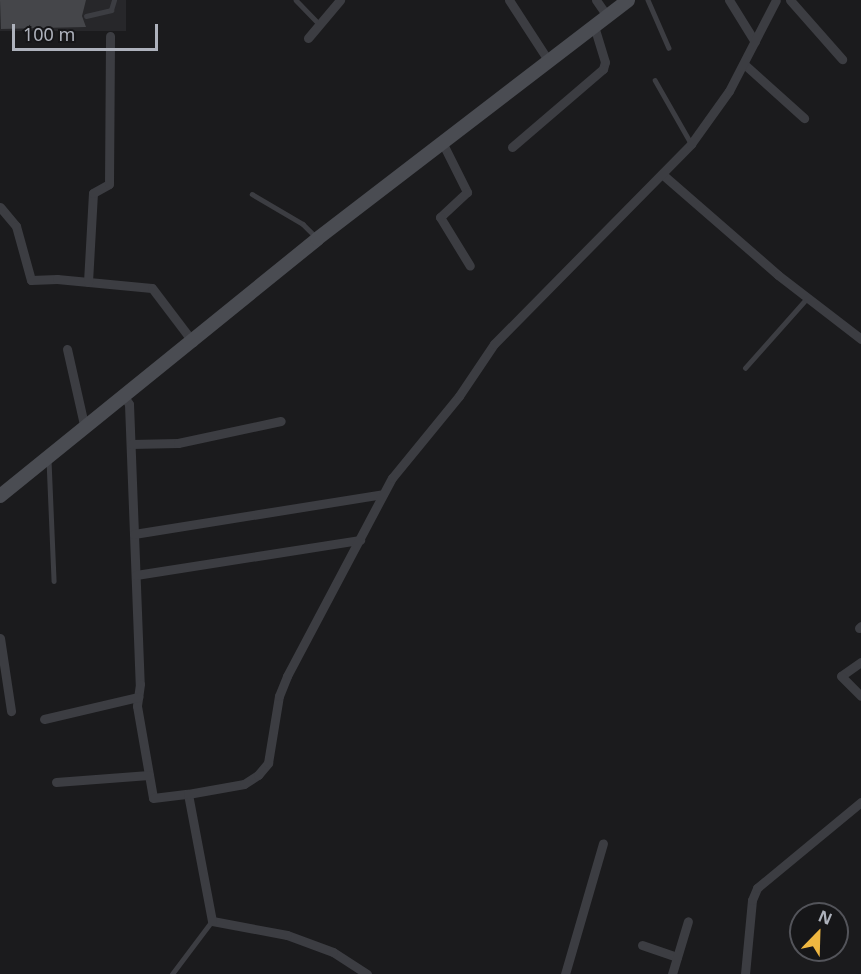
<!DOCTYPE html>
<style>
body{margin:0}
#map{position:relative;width:861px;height:974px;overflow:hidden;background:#1b1b1d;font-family:"Noto Sans",sans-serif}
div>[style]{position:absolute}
.built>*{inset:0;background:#27272a;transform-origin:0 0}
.building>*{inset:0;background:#45464a}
.lane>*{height:4.5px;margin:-2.25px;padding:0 2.25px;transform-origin:2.25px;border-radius:2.25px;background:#3c3d42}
.street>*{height:9px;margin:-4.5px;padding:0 4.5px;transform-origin:4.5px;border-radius:4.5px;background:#3c3d42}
.secondary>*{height:14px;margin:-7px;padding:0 7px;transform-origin:7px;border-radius:7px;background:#4a4c52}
span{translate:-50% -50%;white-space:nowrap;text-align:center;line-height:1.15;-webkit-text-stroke:4.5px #161618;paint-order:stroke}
.north{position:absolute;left:789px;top:902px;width:60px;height:60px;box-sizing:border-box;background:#161618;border:2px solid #53545a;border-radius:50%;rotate:23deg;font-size:16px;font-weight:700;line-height:24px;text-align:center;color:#aeb2bc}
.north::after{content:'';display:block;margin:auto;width:21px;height:27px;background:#efb741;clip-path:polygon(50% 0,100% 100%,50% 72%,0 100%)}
.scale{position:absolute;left:12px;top:24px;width:146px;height:27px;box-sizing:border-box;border:3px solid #aeb2bc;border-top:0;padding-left:8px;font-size:18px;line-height:21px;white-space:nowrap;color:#aeb2bc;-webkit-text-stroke:4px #161618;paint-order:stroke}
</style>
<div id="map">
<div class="built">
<i style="left:0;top:0;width:126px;height:31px"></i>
</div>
<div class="building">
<i style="clip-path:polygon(0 0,86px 0,82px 16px,86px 27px,1px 29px)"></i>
</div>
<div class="lane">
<i style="left:296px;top:0;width:33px;rotate:46deg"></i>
<i style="left:648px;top:0;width:52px;rotate:66.4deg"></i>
<i style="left:86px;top:16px;width:26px;rotate:-13deg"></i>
<i style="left:111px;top:10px;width:10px;rotate:-73deg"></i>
<i style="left:655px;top:80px;width:73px;rotate:60.3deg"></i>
<i style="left:252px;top:194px;width:59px;rotate:30.5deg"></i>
<i style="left:303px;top:224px;width:18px;rotate:45deg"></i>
<i style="left:745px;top:368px;width:95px;rotate:-48.4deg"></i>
<i style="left:49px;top:460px;width:121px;rotate:87.6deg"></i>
<i style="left:172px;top:974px;width:66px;rotate:-53deg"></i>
</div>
<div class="street">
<i style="left:509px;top:0;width:72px;rotate:57deg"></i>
<i style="left:596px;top:0;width:19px;rotate:55deg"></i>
<i style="left:729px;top:0;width:49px;rotate:58.2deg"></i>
<i style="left:790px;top:0;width:79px;rotate:48.6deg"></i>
<i style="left:308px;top:38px;width:50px;rotate:-49.9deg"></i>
<i style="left:744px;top:64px;width:81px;rotate:42deg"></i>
<i style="left:443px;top:144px;width:54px;rotate:63.4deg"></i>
<i style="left:467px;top:192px;width:37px;rotate:137deg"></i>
<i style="left:440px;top:217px;width:57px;rotate:58.5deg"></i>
<i style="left:512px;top:147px;width:120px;rotate:-40.6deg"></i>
<i style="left:603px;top:69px;width:7px;rotate:-74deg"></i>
<i style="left:605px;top:62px;width:39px;rotate:-107deg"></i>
<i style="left:662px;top:174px;width:154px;rotate:41deg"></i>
<i style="left:778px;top:275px;width:105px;rotate:37.6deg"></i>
<i style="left:0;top:207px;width:25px;rotate:50deg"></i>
<i style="left:16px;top:226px;width:56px;rotate:74.5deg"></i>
<i style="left:31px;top:280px;width:26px;rotate:-2deg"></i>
<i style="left:57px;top:279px;width:95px;rotate:5.4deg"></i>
<i style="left:152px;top:288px;width:68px;rotate:52.8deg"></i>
<i style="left:88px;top:282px;width:89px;rotate:-86.8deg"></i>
<i style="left:93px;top:193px;width:18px;rotate:-29deg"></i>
<i style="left:109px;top:184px;width:148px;rotate:-89.6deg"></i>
<i style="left:67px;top:349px;width:82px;rotate:77.3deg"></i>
<i style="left:125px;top:398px;width:7px;rotate:56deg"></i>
<i style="left:129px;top:404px;width:280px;rotate:87.8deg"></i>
<i style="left:140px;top:684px;width:22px;rotate:98deg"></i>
<i style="left:137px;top:706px;width:93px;rotate:80.1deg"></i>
<i style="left:153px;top:798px;width:35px;rotate:-7deg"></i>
<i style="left:131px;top:444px;width:47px;rotate:-1.2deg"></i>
<i style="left:178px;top:443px;width:105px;rotate:-12.1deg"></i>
<i style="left:134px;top:534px;width:252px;rotate:-9.1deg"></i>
<i style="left:136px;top:575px;width:227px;rotate:-8.9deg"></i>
<i style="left:859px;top:628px;width:3px;rotate:-45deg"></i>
<i style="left:0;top:638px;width:74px;rotate:81.4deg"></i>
<i style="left:861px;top:662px;width:24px;rotate:145deg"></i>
<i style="left:841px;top:676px;width:28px;rotate:45deg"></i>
<i style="left:44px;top:719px;width:97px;rotate:-13.2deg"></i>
<i style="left:56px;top:782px;width:93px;rotate:-4.3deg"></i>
<i style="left:642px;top:945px;width:37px;rotate:19deg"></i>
<i style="left:367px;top:974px;width:40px;rotate:-147.1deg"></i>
<i style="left:333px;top:952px;width:49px;rotate:-159.7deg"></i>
<i style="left:287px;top:935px;width:76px;rotate:-169.4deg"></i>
<i style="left:212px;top:921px;width:129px;rotate:-100.7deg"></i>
<i style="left:188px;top:794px;width:57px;rotate:-10.1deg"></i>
<i style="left:244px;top:784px;width:17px;rotate:-33deg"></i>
<i style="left:258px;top:775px;width:16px;rotate:-50deg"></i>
<i style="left:268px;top:763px;width:68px;rotate:-80.7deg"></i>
<i style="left:279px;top:696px;width:22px;rotate:-68deg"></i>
<i style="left:287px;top:676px;width:224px;rotate:-62.1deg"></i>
<i style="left:392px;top:478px;width:106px;rotate:-50.7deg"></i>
<i style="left:459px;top:396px;width:63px;rotate:-56.1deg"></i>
<i style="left:494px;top:344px;width:281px;rotate:-45.4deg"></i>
<i style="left:691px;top:144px;width:65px;rotate:-54.4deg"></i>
<i style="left:729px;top:91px;width:102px;rotate:-62.7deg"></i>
<i style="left:565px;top:974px;width:136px;rotate:-73.8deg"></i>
<i style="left:672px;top:974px;width:55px;rotate:-73.2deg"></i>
<i style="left:745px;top:974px;width:74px;rotate:-84.6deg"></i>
<i style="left:752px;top:900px;width:13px;rotate:-67deg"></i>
<i style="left:757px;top:888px;width:135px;rotate:-39.6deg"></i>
</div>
<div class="secondary">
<i style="left:0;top:496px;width:408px;rotate:-39deg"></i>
<i style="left:317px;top:239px;width:392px;rotate:-37.5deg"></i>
</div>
<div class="north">N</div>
<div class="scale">100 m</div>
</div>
